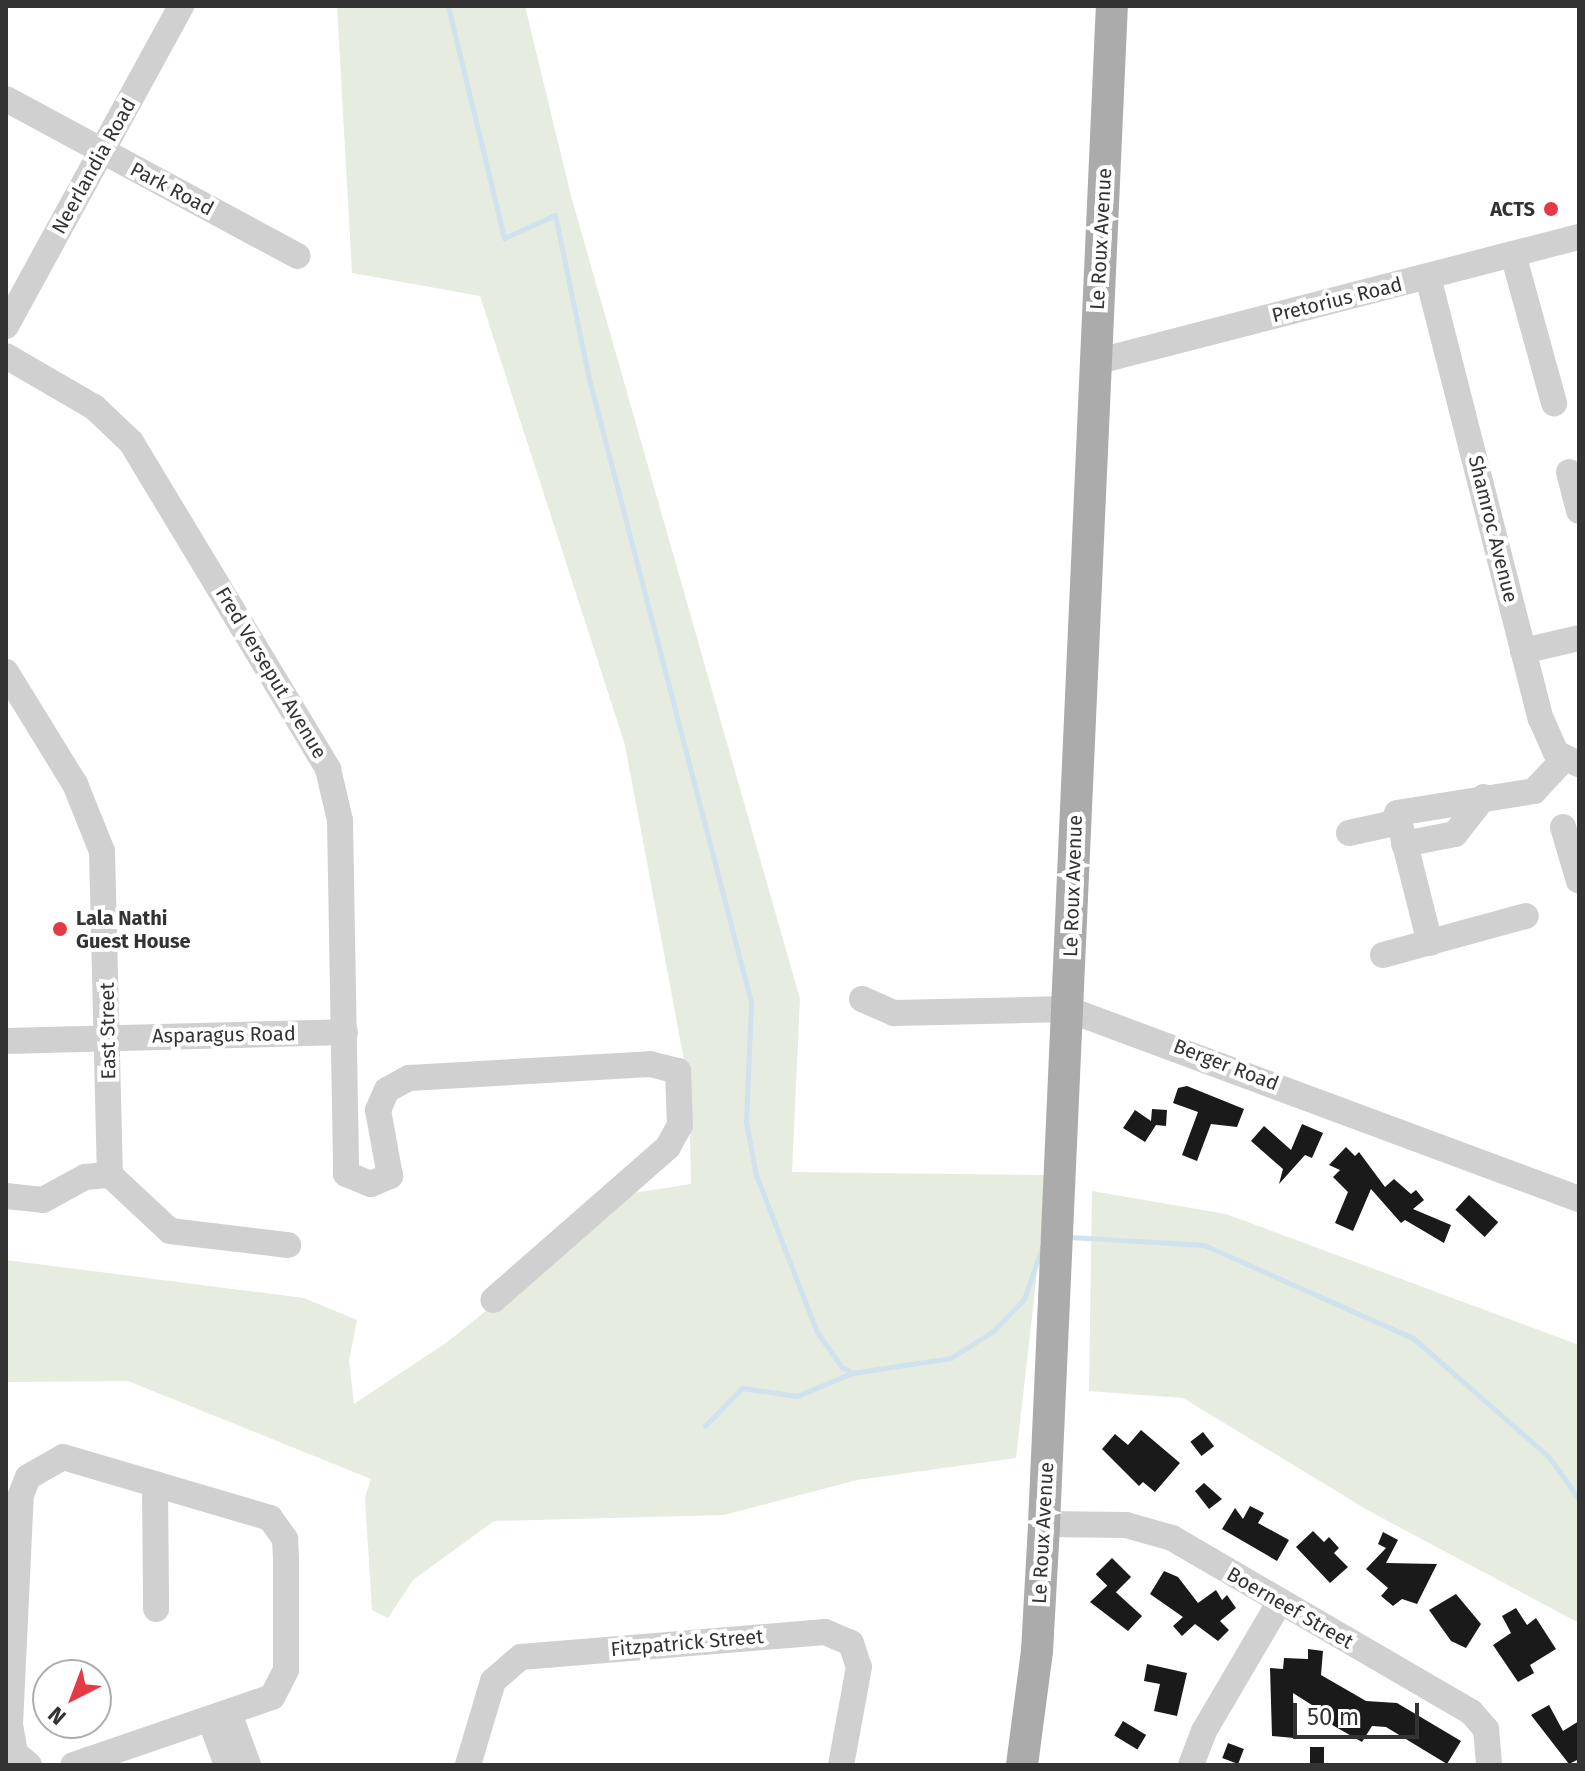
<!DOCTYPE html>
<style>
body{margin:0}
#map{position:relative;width:1585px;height:1771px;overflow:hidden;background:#fff;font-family:"Fira Sans",sans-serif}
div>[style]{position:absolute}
.green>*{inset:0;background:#e6ecdf}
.stream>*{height:5px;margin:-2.5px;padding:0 2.5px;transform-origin:2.5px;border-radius:2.5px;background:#cfe2ee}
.building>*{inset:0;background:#1a1a1a;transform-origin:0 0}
.minor>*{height:26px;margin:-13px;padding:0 13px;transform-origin:13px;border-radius:13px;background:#d0d0d0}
.major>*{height:32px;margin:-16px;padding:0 16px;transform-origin:16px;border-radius:16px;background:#ababab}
.dots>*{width:22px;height:22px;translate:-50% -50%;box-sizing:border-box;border:4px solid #fff;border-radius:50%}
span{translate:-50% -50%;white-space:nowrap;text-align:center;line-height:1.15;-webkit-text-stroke:8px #fff;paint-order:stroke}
.street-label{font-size:20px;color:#333}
.poi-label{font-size:20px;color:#333;font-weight:700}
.right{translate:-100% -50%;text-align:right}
.left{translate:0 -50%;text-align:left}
.frame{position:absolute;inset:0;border:8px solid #333;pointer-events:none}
.north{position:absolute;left:32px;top:1659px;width:80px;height:80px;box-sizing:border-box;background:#fff;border:2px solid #adadad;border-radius:50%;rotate:222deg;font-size:22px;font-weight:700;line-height:32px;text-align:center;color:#333}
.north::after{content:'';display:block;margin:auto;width:28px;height:36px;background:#e63946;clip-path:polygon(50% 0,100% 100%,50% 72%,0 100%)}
.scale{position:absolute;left:1293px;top:1703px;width:126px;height:36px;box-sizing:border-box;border:4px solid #333;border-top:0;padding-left:10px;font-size:24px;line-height:28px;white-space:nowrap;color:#333;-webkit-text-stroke:6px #fff;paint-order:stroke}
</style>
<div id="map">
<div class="green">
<i style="clip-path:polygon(337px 6px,525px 6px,571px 196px,800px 999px,792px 1172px,1048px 1175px,1016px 1458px,857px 1480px,724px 1515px,494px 1521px,413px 1580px,388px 1618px,372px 1610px,365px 1497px,371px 1479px,128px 1381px,6px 1382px,6px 1260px,304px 1298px,357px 1320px,349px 1361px,354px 1404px,446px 1343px,633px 1193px,691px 1184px,689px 1087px,625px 745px,480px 296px,352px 273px)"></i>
<i style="clip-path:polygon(1092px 1191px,1226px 1214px,1579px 1345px,1579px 1623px,1369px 1511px,1183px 1398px,1089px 1391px)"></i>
</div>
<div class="stream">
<i style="left:448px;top:6px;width:239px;rotate:76.4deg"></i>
<i style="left:504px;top:238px;width:56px;rotate:-24.3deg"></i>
<i style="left:555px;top:215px;width:163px;rotate:78.3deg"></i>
<i style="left:588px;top:375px;width:648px;rotate:75.43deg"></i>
<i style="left:751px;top:1002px;width:120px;rotate:92.4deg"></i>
<i style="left:746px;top:1122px;width:54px;rotate:79.3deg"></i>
<i style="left:756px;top:1175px;width:168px;rotate:68.8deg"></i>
<i style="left:817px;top:1332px;width:42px;rotate:54.8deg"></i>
<i style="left:841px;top:1366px;width:13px;rotate:32deg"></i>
<i style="left:852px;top:1373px;width:100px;rotate:-8.6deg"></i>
<i style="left:951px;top:1358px;width:50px;rotate:-32.7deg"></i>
<i style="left:993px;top:1331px;width:45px;rotate:-45.9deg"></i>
<i style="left:1024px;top:1299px;width:55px;rotate:-70.9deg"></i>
<i style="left:1070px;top:1237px;width:134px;rotate:3.4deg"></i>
<i style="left:1204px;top:1245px;width:229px;rotate:24deg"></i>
<i style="left:1413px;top:1338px;width:181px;rotate:41.2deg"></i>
<i style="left:1549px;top:1457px;width:52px;rotate:54.5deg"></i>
<i style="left:705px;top:1426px;width:53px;rotate:-45.8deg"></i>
<i style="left:742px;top:1388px;width:56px;rotate:8.3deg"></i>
<i style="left:797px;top:1396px;width:60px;rotate:-22.7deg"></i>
</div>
<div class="building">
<i style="clip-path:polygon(1187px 1086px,1244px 1109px,1237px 1127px,1211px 1124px,1197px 1161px,1182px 1155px,1198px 1112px,1173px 1103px,1178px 1088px)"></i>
<i style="clip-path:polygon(1152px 1109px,1167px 1110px,1166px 1126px,1156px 1125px,1145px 1142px,1123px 1128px,1135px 1110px,1151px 1121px)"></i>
<i style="clip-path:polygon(1302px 1124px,1323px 1133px,1312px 1158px,1305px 1155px,1279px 1184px,1283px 1169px,1251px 1141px,1264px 1126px,1291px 1150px)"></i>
<i style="clip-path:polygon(1346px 1147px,1355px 1156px,1359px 1152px,1385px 1187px,1394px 1179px,1411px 1194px,1416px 1190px,1424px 1200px,1413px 1209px,1451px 1225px,1444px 1243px,1405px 1220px,1401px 1223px,1371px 1189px,1353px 1231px,1335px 1223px,1348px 1192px,1333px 1177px,1340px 1170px,1329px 1165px)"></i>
<i style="left:1469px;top:1195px;width:40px;height:20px;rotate:43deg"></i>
<i style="clip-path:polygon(1141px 1430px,1180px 1463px,1155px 1492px,1143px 1482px,1139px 1486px,1102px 1449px,1115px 1434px,1128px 1445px)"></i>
<i style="left:1203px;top:1432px;width:18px;height:16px;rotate:52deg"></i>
<i style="clip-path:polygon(1204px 1483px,1222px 1499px,1209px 1509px,1195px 1491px)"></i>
<i style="clip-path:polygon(1250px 1506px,1264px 1513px,1258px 1523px,1289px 1540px,1277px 1561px,1222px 1529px,1235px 1508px,1243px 1519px)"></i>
<i style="clip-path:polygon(1313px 1531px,1324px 1542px,1329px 1537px,1339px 1548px,1334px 1553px,1348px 1567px,1330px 1583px,1296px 1547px)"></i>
<i style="clip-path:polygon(1383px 1532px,1398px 1540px,1386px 1563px,1437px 1564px,1417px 1604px,1402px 1599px,1393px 1606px,1381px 1596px,1388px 1588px,1366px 1569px,1386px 1548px,1378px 1544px)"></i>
<i style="left:1112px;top:1558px;width:27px;height:23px;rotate:45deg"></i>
<i style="clip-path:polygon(1164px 1571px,1178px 1577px,1198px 1603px,1216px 1590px,1222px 1600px,1227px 1595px,1236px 1608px,1220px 1621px,1229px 1630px,1218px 1641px,1195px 1624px,1182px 1636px,1173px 1626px,1183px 1617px,1150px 1594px)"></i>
<i style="clip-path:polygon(1108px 1585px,1142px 1616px,1128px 1631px,1090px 1602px)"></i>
<i style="clip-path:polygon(1456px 1594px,1481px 1624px,1466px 1648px,1451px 1641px,1429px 1610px)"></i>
<i style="clip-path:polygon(1516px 1608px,1527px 1625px,1536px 1618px,1556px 1649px,1530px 1665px,1534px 1673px,1518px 1682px,1493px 1645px,1511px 1633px,1502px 1616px)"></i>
<i style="clip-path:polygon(1308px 1649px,1323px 1651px,1321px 1675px,1366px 1701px,1397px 1703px,1461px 1741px,1447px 1764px,1386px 1727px,1372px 1726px,1362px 1742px,1320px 1718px,1323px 1712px,1293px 1693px,1294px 1738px,1272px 1736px,1270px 1668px,1283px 1669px,1284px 1658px,1308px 1659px)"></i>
<i style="clip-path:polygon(1147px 1664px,1187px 1673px,1177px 1716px,1154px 1711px,1160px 1684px,1144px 1681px)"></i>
<i style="clip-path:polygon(1549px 1705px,1563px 1731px,1579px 1721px,1579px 1759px,1569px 1764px,1531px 1715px)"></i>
<i style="left:1123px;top:1721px;width:27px;height:17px;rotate:31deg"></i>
<i style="left:1228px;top:1743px;width:17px;height:16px;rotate:21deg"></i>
<i style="left:1310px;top:1747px;width:14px;height:16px"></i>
</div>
<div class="minor">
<i style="left:6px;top:99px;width:331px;rotate:28.3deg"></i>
<i style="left:1513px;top:254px;width:155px;rotate:74.6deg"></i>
<i style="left:1428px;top:277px;width:456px;rotate:75.7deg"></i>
<i style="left:1541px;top:719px;width:37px;rotate:66deg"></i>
<i style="left:1556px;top:753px;width:25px;rotate:26deg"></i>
<i style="left:6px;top:326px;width:365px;rotate:-61.3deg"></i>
<i style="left:6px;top:356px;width:102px;rotate:30.1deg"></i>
<i style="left:94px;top:407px;width:51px;rotate:43.4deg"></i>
<i style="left:131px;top:442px;width:382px;rotate:58.9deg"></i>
<i style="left:328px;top:769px;width:52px;rotate:76.8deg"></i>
<i style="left:340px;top:820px;width:354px;rotate:89deg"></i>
<i style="left:346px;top:1174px;width:27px;rotate:22deg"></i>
<i style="left:371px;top:1184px;width:21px;rotate:-23deg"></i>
<i style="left:390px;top:1176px;width:67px;rotate:-100.3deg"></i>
<i style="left:378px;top:1110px;width:22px;rotate:-66deg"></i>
<i style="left:387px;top:1090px;width:25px;rotate:-29deg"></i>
<i style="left:409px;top:1078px;width:241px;rotate:-3.3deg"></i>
<i style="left:650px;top:1064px;width:29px;rotate:14deg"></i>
<i style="left:678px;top:1071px;width:54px;rotate:87.9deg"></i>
<i style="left:680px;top:1125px;width:25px;rotate:119deg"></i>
<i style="left:668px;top:1147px;width:232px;rotate:138.8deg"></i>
<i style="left:1095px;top:362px;width:500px;rotate:-14.5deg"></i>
<i style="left:1569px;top:472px;width:40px;rotate:75.6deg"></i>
<i style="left:1523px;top:651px;width:57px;rotate:-13.1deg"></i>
<i style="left:6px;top:672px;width:132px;rotate:58.4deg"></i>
<i style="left:75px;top:784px;width:72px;rotate:68.1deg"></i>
<i style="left:102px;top:851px;width:324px;rotate:88.6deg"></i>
<i style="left:1563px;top:827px;width:56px;rotate:73.5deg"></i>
<i style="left:1349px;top:833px;width:51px;rotate:-12.4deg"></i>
<i style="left:1404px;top:844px;width:52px;rotate:-11.1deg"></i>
<i style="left:1455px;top:834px;width:47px;rotate:-51.9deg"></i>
<i style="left:1430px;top:943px;width:134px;rotate:-104.2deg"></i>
<i style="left:1397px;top:813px;width:139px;rotate:-9.1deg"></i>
<i style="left:1534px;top:791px;width:42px;rotate:-46.9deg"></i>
<i style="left:1383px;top:955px;width:148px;rotate:-15.3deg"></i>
<i style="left:862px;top:999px;width:35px;rotate:24deg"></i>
<i style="left:894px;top:1013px;width:173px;rotate:-1.3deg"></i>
<i style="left:1067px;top:1009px;width:546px;rotate:20.36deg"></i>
<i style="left:6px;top:1041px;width:339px;rotate:-1.5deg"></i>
<i style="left:110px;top:1175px;width:82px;rotate:43deg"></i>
<i style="left:170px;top:1231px;width:119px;rotate:6.8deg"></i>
<i style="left:6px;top:1196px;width:37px;rotate:6deg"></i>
<i style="left:43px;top:1200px;width:48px;rotate:-28.7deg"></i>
<i style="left:85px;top:1177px;width:25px;rotate:-5deg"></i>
<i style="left:155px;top:1484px;width:125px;rotate:89.5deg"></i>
<i style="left:1044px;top:1524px;width:82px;rotate:0.7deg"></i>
<i style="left:1126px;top:1525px;width:48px;rotate:15.8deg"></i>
<i style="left:1172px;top:1538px;width:346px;rotate:30.2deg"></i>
<i style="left:1471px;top:1712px;width:23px;rotate:49deg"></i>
<i style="left:1486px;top:1729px;width:36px;rotate:85deg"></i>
<i style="left:229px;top:1713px;width:55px;rotate:69.9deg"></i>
<i style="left:210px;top:1719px;width:49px;rotate:69.7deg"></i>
<i style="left:29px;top:1765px;width:18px;rotate:-139deg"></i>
<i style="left:15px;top:1753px;width:28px;rotate:-100deg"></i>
<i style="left:10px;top:1725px;width:230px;rotate:-87.3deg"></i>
<i style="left:21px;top:1495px;width:19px;rotate:-69deg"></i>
<i style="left:28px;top:1477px;width:40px;rotate:-29.7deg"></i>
<i style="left:63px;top:1457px;width:216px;rotate:16.4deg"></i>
<i style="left:270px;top:1518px;width:26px;rotate:54deg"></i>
<i style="left:285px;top:1539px;width:22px;rotate:87deg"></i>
<i style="left:286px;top:1561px;width:109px;rotate:90deg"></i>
<i style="left:286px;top:1670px;width:30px;rotate:117deg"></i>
<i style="left:272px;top:1697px;width:210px;rotate:161.1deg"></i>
<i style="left:468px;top:1765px;width:88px;rotate:-73.4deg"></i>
<i style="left:493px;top:1681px;width:37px;rotate:-41deg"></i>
<i style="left:521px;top:1657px;width:305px;rotate:-4.7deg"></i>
<i style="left:825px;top:1632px;width:28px;rotate:23deg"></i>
<i style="left:851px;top:1643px;width:25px;rotate:72deg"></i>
<i style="left:859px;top:1667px;width:100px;rotate:100.4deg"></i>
<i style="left:1191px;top:1765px;width:36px;rotate:-69deg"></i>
<i style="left:1204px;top:1731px;width:148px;rotate:-59.6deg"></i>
</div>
<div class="major">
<i style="left:1022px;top:1765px;width:115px;rotate:-82.5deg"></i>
<i style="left:1037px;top:1651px;width:127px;rotate:-86.8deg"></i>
<i style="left:1044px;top:1524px;width:1520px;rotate:-87.44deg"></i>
</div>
<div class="dots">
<i style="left:1551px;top:209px;background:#e63946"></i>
<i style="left:60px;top:929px;background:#e63946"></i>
</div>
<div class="street-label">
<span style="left:94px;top:166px;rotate:-61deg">Neerlandia Road</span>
<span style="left:172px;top:189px;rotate:28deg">Park Road</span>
<span style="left:1101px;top:239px;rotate:-87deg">Le Roux Avenue</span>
<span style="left:1337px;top:300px;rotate:-14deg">Pretorius Road</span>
<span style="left:1493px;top:529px;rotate:76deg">Shamroc Avenue</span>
<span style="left:271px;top:673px;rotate:59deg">Fred Verseput Avenue</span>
<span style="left:1073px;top:886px;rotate:-88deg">Le Roux Avenue</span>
<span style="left:108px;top:1031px;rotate:-91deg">East Street</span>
<span style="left:224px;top:1035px;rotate:-1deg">Asparagus Road</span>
<span style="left:1226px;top:1065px;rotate:21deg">Berger Road</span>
<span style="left:1043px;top:1533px;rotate:-87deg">Le Roux Avenue</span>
<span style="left:1290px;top:1608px;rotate:30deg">Boerneef Street</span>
<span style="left:687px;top:1643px;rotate:-5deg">Fitzpatrick Street</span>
</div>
<div class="poi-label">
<span class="right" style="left:1535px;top:209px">ACTS</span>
<span class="left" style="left:76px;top:930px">Lala Nathi<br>Guest House</span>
</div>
<div class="frame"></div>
<div class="north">N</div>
<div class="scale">50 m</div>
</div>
